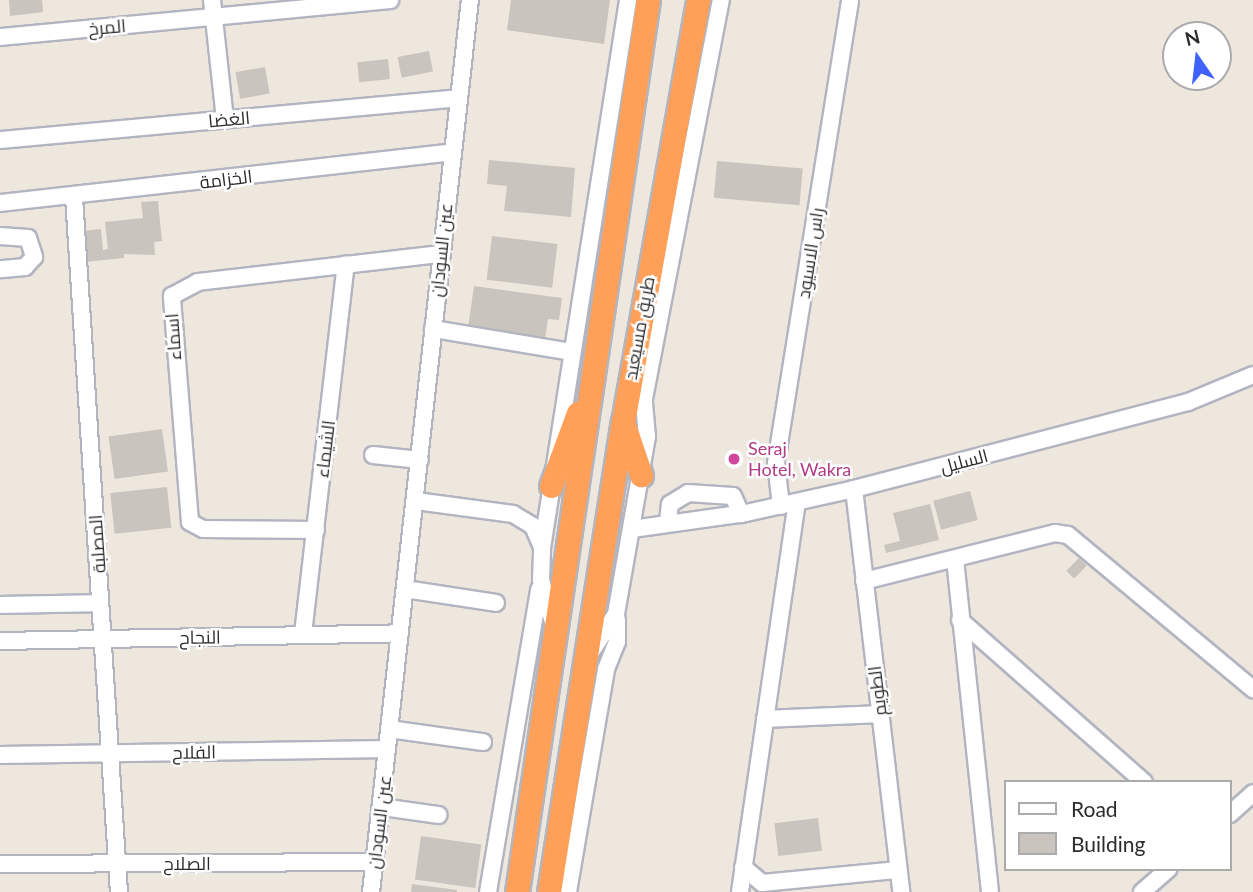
<!DOCTYPE html>
<meta charset="utf-8">
<style>
body{margin:0}
#map{position:relative;width:1253px;height:892px;overflow:hidden;background:#eee7de;font-family:Lato,Cairo,sans-serif}
div>[style]{position:absolute}
.building>*{inset:0;background:#c9c4be;transform-origin:0 0}
.roads{filter:drop-shadow(2px 0 #b2b5c0) drop-shadow(-2px 0 #b2b5c0) drop-shadow(0 2px #b2b5c0) drop-shadow(0 -2px #b2b5c0)}
.minor>*{height:16px;margin:-8px;padding:0 8px;transform-origin:8px;border-radius:8px;background:#fff}
.highway>*{height:23px;margin:-11.5px;padding:0 11.5px;transform-origin:11.5px;border-radius:11.5px;background:#ff9f58}
.dots>*{width:19px;height:19px;translate:-50% -50%;box-sizing:border-box;border:4px solid #fff;border-radius:50%}
span{translate:-50% -50%;white-space:nowrap;text-align:center;line-height:1.15;-webkit-text-stroke:5px #fff;paint-order:stroke}
.street-label{font-size:18px;color:#2c2c2c}
.hotel-label{font-size:18px;color:#b23c85}
.left{translate:0 -50%;text-align:left}
.legend{position:absolute;left:1004px;top:780px;width:228px;height:91px;box-sizing:border-box;background:#fff;border:2px solid #ababab;margin:0;padding:9px 12px;list-style:none;font-size:21px;color:#2c2c2c}
.legend li{display:flex;align-items:center;gap:14px;height:35px}
.legend b{width:35px;border:2px solid #ababab}
.north{position:absolute;left:1162px;top:21px;width:70px;height:70px;box-sizing:border-box;background:#fff;border:2px solid #ababab;border-radius:50%;rotate:346deg;font-size:19px;font-weight:700;line-height:28px;text-align:center;color:#2c2c2c}
.north::after{content:'';display:block;margin:auto;width:24px;height:32px;background:#3e62fb;clip-path:polygon(50% 0,100% 100%,50% 72%,0 100%)}
</style>
<div id="map">
<div class="building">
<i style="clip-path:polygon(9px 0,42px 0,43px 12px,10px 16px)"></i>
<i style="clip-path:polygon(511px 0,610px 0,604px 44px,507px 30px)"></i>
<i style="left:429px;top:51px;width:21px;height:32px;rotate:79deg"></i>
<i style="left:388px;top:59px;width:20px;height:31px;rotate:84deg"></i>
<i style="left:265px;top:67px;width:27px;height:30px;rotate:80deg"></i>
<i style="clip-path:polygon(489px 160px,575px 168px,571px 217px,504px 211px,507px 186px,487px 184px)"></i>
<i style="left:717px;top:161px;width:86px;height:37px;rotate:5deg"></i>
<i style="clip-path:polygon(158px 201px,162px 241px,154px 242px,155px 255px,124px 254px,124px 258px,85px 262px,83px 231px,101px 229px,103px 250px,108px 249px,105px 222px,143px 218px,141px 202px)"></i>
<i style="left:492px;top:236px;width:66px;height:44px;rotate:7deg"></i>
<i style="clip-path:polygon(474px 286px,562px 298px,559px 320px,548px 319px,545px 339px,468px 328px)"></i>
<i style="left:162px;top:429px;width:43px;height:54px;rotate:82deg"></i>
<i style="left:167px;top:487px;width:41px;height:57px;rotate:84deg"></i>
<i style="left:970px;top:491px;width:30px;height:38px;rotate:75deg"></i>
<i style="clip-path:polygon(930px 504px,939px 540px,886px 553px,884px 545px,900px 541px,893px 513px)"></i>
<i style="left:1079px;top:558px;width:11px;height:18px;rotate:45deg"></i>
<i style="left:818px;top:818px;width:33px;height:44px;rotate:83deg"></i>
<i style="left:421px;top:836px;width:61px;height:44px;rotate:8deg"></i>
<i style="clip-path:polygon(412px 884px,457px 890px,457px 892px,411px 892px)"></i>
</div>
<div class="roads">
<div class="minor">
<i style="left:212px;top:0;width:120px;rotate:83.8deg"></i>
<i style="left:0;top:37px;width:392px;rotate:-5.4deg"></i>
<i style="left:0;top:140px;width:460px;rotate:-5.2deg"></i>
<i style="left:74px;top:197px;width:696px;rotate:86.3deg"></i>
<i style="left:0;top:203px;width:455px;rotate:-6.4deg"></i>
<i style="left:0;top:236px;width:28px;rotate:4deg"></i>
<i style="left:28px;top:238px;width:20px;rotate:72deg"></i>
<i style="left:34px;top:257px;width:13px;rotate:132deg"></i>
<i style="left:25px;top:267px;width:25px;rotate:175deg"></i>
<i style="left:433px;top:329px;width:141px;rotate:9.4deg"></i>
<i style="left:373px;top:455px;width:47px;rotate:6.1deg"></i>
<i style="left:854px;top:489px;width:406px;rotate:83.3deg"></i>
<i style="left:416px;top:501px;width:98px;rotate:7.6deg"></i>
<i style="left:513px;top:514px;width:23px;rotate:31deg"></i>
<i style="left:533px;top:526px;width:23px;rotate:67deg"></i>
<i style="left:781px;top:506px;width:43px;rotate:-96.6deg"></i>
<i style="left:776px;top:463px;width:469px;rotate:-80.9deg"></i>
<i style="left:668px;top:522px;width:18px;rotate:-84deg"></i>
<i style="left:670px;top:504px;width:21px;rotate:-31deg"></i>
<i style="left:688px;top:493px;width:45px;rotate:3.8deg"></i>
<i style="left:733px;top:496px;width:20px;rotate:66deg"></i>
<i style="left:632px;top:529px;width:115px;rotate:-8deg"></i>
<i style="left:746px;top:513px;width:111px;rotate:-12.5deg"></i>
<i style="left:854px;top:489px;width:345px;rotate:-14.6deg"></i>
<i style="left:1188px;top:402px;width:70px;rotate:-22.6deg"></i>
<i style="left:316px;top:530px;width:113px;rotate:-179.5deg"></i>
<i style="left:203px;top:529px;width:15px;rotate:-152deg"></i>
<i style="left:190px;top:522px;width:227px;rotate:-94.6deg"></i>
<i style="left:172px;top:296px;width:30px;rotate:-28deg"></i>
<i style="left:198px;top:282px;width:243px;rotate:-6.6deg"></i>
<i style="left:955px;top:559px;width:335px;rotate:84deg"></i>
<i style="left:864px;top:581px;width:197px;rotate:-14.1deg"></i>
<i style="left:1055px;top:533px;width:13px;rotate:9deg"></i>
<i style="left:1068px;top:535px;width:241px;rotate:39.8deg"></i>
<i style="left:405px;top:589px;width:92px;rotate:8.7deg"></i>
<i style="left:0;top:605px;width:100px;rotate:-1.1deg"></i>
<i style="left:960px;top:620px;width:245px;rotate:41.4deg"></i>
<i style="left:555px;top:629px;width:51px;rotate:-105.9deg"></i>
<i style="left:541px;top:580px;width:32px;rotate:-88deg"></i>
<i style="left:542px;top:548px;width:555px;rotate:-81.08deg"></i>
<i style="left:303px;top:634px;width:372px;rotate:-83.4deg"></i>
<i style="left:0;top:641px;width:400px;rotate:-1.1deg"></i>
<i style="left:587px;top:658px;width:53px;rotate:-56.6deg"></i>
<i style="left:616px;top:614px;width:180px;rotate:-80.1deg"></i>
<i style="left:647px;top:437px;width:38px;rotate:-95deg"></i>
<i style="left:644px;top:399px;width:406px;rotate:-79.1deg"></i>
<i style="left:765px;top:719px;width:115px;rotate:-2.5deg"></i>
<i style="left:389px;top:729px;width:95px;rotate:7.9deg"></i>
<i style="left:0;top:755px;width:387px;rotate:-0.9deg"></i>
<i style="left:382px;top:807px;width:57px;rotate:8.1deg"></i>
<i style="left:1230px;top:814px;width:31px;rotate:-42deg"></i>
<i style="left:0;top:864px;width:375px;rotate:-0.3deg"></i>
<i style="left:743px;top:867px;width:25px;rotate:40deg"></i>
<i style="left:762px;top:883px;width:137px;rotate:-5.5deg"></i>
<i style="left:371px;top:892px;width:897px;rotate:-83.67deg"></i>
<i style="left:488px;top:892px;width:307px;rotate:-80.4deg"></i>
<i style="left:568px;top:892px;width:226px;rotate:-80.3deg"></i>
<i style="left:606px;top:669px;width:29px;rotate:-68deg"></i>
<i style="left:617px;top:642px;width:22px;rotate:-90deg"></i>
<i style="left:740px;top:892px;width:393px;rotate:-81.7deg"></i>
<i style="left:1142px;top:892px;width:35px;rotate:-41deg"></i>
</div>
<div class="highway">
<i style="left:625px;top:428px;width:50px;rotate:71.2deg"></i>
<i style="left:551px;top:486px;width:78px;rotate:-69.7deg"></i>
<i style="left:517px;top:892px;width:902px;rotate:-81.65deg"></i>
<i style="left:549px;top:892px;width:476px;rotate:-81.1deg"></i>
<i style="left:623px;top:422px;width:429px;rotate:-79.9deg"></i>
</div>
</div>
<div class="dots">
<i style="left:734px;top:459px;background:#d1479c"></i>
</div>
<div class="street-label">
<span style="left:107px;top:27px;rotate:-5deg">المرخ</span>
<span style="left:229px;top:119px;rotate:-5deg">الغضا</span>
<span style="left:226px;top:179px;rotate:-7deg">الخزامة</span>
<span style="left:441px;top:250px;rotate:-84deg">عين السودان</span>
<span style="left:810px;top:253px;rotate:-81deg">راس الاسيود</span>
<span style="left:639px;top:328px;rotate:-80deg">طريق مسيعيد</span>
<span style="left:173px;top:337px;rotate:-94deg">اسماء</span>
<span style="left:325px;top:449px;rotate:-83deg">الشيماء</span>
<span style="left:964px;top:461px;rotate:-15deg">السليل</span>
<span style="left:97px;top:544px;rotate:-94deg">المصلبة</span>
<span style="left:200px;top:637px;rotate:-1deg">النجاح</span>
<span style="left:877px;top:691px;rotate:-97deg">الطويم</span>
<span style="left:194px;top:752px;rotate:-1deg">الفلاح</span>
<span style="left:379px;top:822px;rotate:-83deg">عين السودان</span>
<span style="left:187px;top:863px">الصلاح</span>
</div>
<div class="hotel-label">
<span class="left" style="left:748px;top:459px">Seraj<br>Hotel, Wakra</span>
</div>
<ul class="legend">
<li><b style="height:9px;background:#fff"></b>Road</li>
<li><b style="height:19px;background:#c9c4be"></b>Building</li>
</ul>
<div class="north">N</div>
</div>
